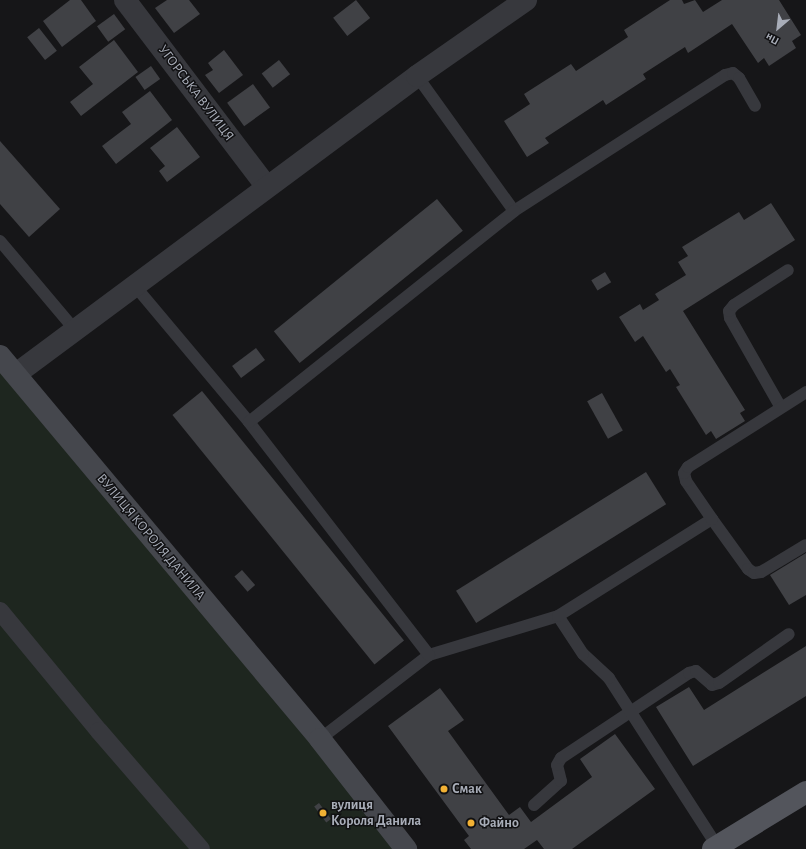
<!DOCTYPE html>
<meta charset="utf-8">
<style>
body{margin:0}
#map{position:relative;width:806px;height:849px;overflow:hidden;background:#161618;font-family:"Alegreya Sans",sans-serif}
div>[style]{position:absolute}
.green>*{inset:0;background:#1e261f}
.building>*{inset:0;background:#404145;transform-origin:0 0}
.service>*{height:12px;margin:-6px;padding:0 6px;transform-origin:6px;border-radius:6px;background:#37383d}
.pedestrian>*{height:18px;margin:-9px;padding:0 9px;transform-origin:9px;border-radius:9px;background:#37383d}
.minor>*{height:22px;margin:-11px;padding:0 11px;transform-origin:11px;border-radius:11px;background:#37383d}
.secondary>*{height:22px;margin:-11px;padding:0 11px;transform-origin:11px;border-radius:11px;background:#45474d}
.primary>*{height:22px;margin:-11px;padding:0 11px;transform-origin:11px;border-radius:11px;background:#53555c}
.dots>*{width:11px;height:11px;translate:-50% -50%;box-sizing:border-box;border:2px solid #111113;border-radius:50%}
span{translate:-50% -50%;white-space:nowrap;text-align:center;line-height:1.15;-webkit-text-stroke:3px #111113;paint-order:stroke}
.street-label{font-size:14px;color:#a8adb8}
.poi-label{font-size:14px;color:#a8adb8;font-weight:700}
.left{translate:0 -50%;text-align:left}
.north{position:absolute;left:758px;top:8px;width:40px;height:40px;-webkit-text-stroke:3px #111113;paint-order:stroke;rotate:208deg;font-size:11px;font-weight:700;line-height:16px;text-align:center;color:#a8adb8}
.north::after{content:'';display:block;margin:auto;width:14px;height:18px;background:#a8adb8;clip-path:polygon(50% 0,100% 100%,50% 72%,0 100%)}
</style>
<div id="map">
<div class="green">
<i style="clip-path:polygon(0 356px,406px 849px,0 849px)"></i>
</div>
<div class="building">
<i style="clip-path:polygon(70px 0,81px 0,96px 21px,62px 47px,43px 21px)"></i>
<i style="clip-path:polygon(167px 0,189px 0,200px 14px,174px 33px,155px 8px)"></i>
<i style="left:356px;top:0;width:23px;height:29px;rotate:52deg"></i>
<i style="clip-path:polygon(670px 0,682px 0,684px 4px,695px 0,703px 12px,722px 0,779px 0,801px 35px,792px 41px,796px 48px,769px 66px,764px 58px,758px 63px,732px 24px,688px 53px,685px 47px,643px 74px,646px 79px,606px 105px,603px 100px,545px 138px,549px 143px,527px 157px,504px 121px,530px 104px,524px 94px,571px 64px,576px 71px,628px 37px,624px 30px)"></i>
<i style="left:114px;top:14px;width:19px;height:21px;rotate:54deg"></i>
<i style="left:39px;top:28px;width:29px;height:15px;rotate:52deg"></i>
<i style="clip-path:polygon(114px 40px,138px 72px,81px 116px,70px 102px,93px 84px,79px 67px)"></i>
<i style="clip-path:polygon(224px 50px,243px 75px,219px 93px,205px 75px,213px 70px,208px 63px)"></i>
<i style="left:279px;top:60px;width:18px;height:22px;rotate:52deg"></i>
<i style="left:151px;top:66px;width:16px;height:19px;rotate:55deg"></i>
<i style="left:253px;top:84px;width:29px;height:32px;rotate:54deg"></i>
<i style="clip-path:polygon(150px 91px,172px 120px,116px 164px,102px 146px,131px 124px,122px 112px)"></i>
<i style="clip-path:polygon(177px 127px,200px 157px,167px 182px,159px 171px,165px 166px,150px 148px)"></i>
<i style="clip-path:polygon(0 141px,60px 209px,29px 237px,0 204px)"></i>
<i style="left:437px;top:199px;width:41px;height:210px;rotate:51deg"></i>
<i style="clip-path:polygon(771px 203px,795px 240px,683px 311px,745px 410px,740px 413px,745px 421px,716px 439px,711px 431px,706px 435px,676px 387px,680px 385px,670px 369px,666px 372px,643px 336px,635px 342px,619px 317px,640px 304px,643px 310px,659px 300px,655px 294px,686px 275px,678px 262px,688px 256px,682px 247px,739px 212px,744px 220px)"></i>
<i style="left:605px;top:272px;width:12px;height:16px;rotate:59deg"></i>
<i style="left:256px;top:348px;width:15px;height:30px;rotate:53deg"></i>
<i style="left:202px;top:391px;width:321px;height:38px;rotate:51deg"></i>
<i style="left:602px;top:393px;width:43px;height:17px;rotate:61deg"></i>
<i style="left:646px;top:472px;width:38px;height:224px;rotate:58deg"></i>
<i style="clip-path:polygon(806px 553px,806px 595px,789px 605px,770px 575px)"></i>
<i style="left:242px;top:570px;width:20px;height:10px;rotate:49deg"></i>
<i style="clip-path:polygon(806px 646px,806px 696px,693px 766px,656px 707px,689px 687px,704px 710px)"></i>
<i style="clip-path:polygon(440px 688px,464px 720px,448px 731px,509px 815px,520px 807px,531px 822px,592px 777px,580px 759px,615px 734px,655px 789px,572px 849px,544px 849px,537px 840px,524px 849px,471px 849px,464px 840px,469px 836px,388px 726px)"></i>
<i style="left:319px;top:803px;width:20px;height:6px;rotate:53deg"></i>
</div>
<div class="service">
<i style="left:417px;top:76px;width:166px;rotate:54.3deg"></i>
<i style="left:514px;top:211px;width:251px;rotate:-32.8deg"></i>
<i style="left:725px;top:75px;width:8px;rotate:-14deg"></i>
<i style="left:733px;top:73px;width:8px;rotate:40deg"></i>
<i style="left:739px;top:78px;width:32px;rotate:60deg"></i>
<i style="left:0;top:241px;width:115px;rotate:49.9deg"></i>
<i style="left:135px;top:286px;width:177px;rotate:50deg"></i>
<i style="left:780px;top:406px;width:101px;rotate:-119.6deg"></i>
<i style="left:730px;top:318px;width:7px;rotate:-98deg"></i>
<i style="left:729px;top:311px;width:8px;rotate:-50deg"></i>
<i style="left:734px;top:305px;width:64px;rotate:-32.9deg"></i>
<i style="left:712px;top:519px;width:62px;rotate:54.2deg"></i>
<i style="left:748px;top:569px;width:7px;rotate:34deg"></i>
<i style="left:754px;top:573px;width:7px;rotate:-8deg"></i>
<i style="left:761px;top:572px;width:52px;rotate:-31deg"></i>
<i style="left:429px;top:655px;width:135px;rotate:-16.8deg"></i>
<i style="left:320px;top:739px;width:138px;rotate:-37.6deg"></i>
<i style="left:429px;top:655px;width:294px;rotate:-127.7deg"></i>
<i style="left:249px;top:422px;width:339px;rotate:-38.5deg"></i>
<i style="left:534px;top:805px;width:36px;rotate:-42deg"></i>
<i style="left:561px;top:781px;width:16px;rotate:-104deg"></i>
<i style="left:557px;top:765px;width:8px;rotate:-60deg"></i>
<i style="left:561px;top:758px;width:154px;rotate:-33.6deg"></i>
<i style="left:689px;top:673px;width:7px;rotate:-16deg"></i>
<i style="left:696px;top:671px;width:21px;rotate:41deg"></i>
<i style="left:712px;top:685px;width:7px;rotate:-16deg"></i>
<i style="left:719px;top:683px;width:85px;rotate:-35deg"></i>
<i style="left:719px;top:849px;width:203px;rotate:-122.8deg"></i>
<i style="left:609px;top:678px;width:35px;rotate:-137deg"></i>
<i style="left:583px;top:654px;width:45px;rotate:-123.3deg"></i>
<i style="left:558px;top:616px;width:182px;rotate:-32.2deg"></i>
<i style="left:712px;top:519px;width:46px;rotate:-124.4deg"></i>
<i style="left:686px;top:481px;width:8px;rotate:-104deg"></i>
<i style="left:684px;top:473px;width:7px;rotate:-56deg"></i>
<i style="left:688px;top:467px;width:140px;rotate:-32.4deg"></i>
</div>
<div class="pedestrian">
<i style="left:0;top:611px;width:156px;rotate:50.5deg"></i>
<i style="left:99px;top:731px;width:156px;rotate:49.2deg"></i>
</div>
<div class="minor">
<i style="left:125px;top:0;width:233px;rotate:52.8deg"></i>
<i style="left:16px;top:374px;width:500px;rotate:-36.6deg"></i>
<i style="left:417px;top:76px;width:133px;rotate:-34.9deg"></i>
</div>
<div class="secondary">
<i style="left:0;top:356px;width:499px;rotate:50.1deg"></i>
<i style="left:320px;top:739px;width:140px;rotate:52deg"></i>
</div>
<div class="primary">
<i style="left:713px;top:849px;width:109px;rotate:-31.5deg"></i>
</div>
<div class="dots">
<i style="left:444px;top:789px;background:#f2b134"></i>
<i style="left:323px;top:813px;background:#f2b134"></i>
<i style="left:471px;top:823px;background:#f2b134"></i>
</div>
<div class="street-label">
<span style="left:196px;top:93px;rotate:53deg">УГОРСЬКА ВУЛИЦЯ</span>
<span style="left:151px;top:537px;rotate:50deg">ВУЛИЦЯ КОРОЛЯ ДАНИЛА</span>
</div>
<div class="poi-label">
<span class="left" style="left:452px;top:789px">Смак</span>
<span class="left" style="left:331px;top:813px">вулиця<br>Короля Данила</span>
<span class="left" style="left:479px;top:823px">Файно</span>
</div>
<div class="north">Пн</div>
</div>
